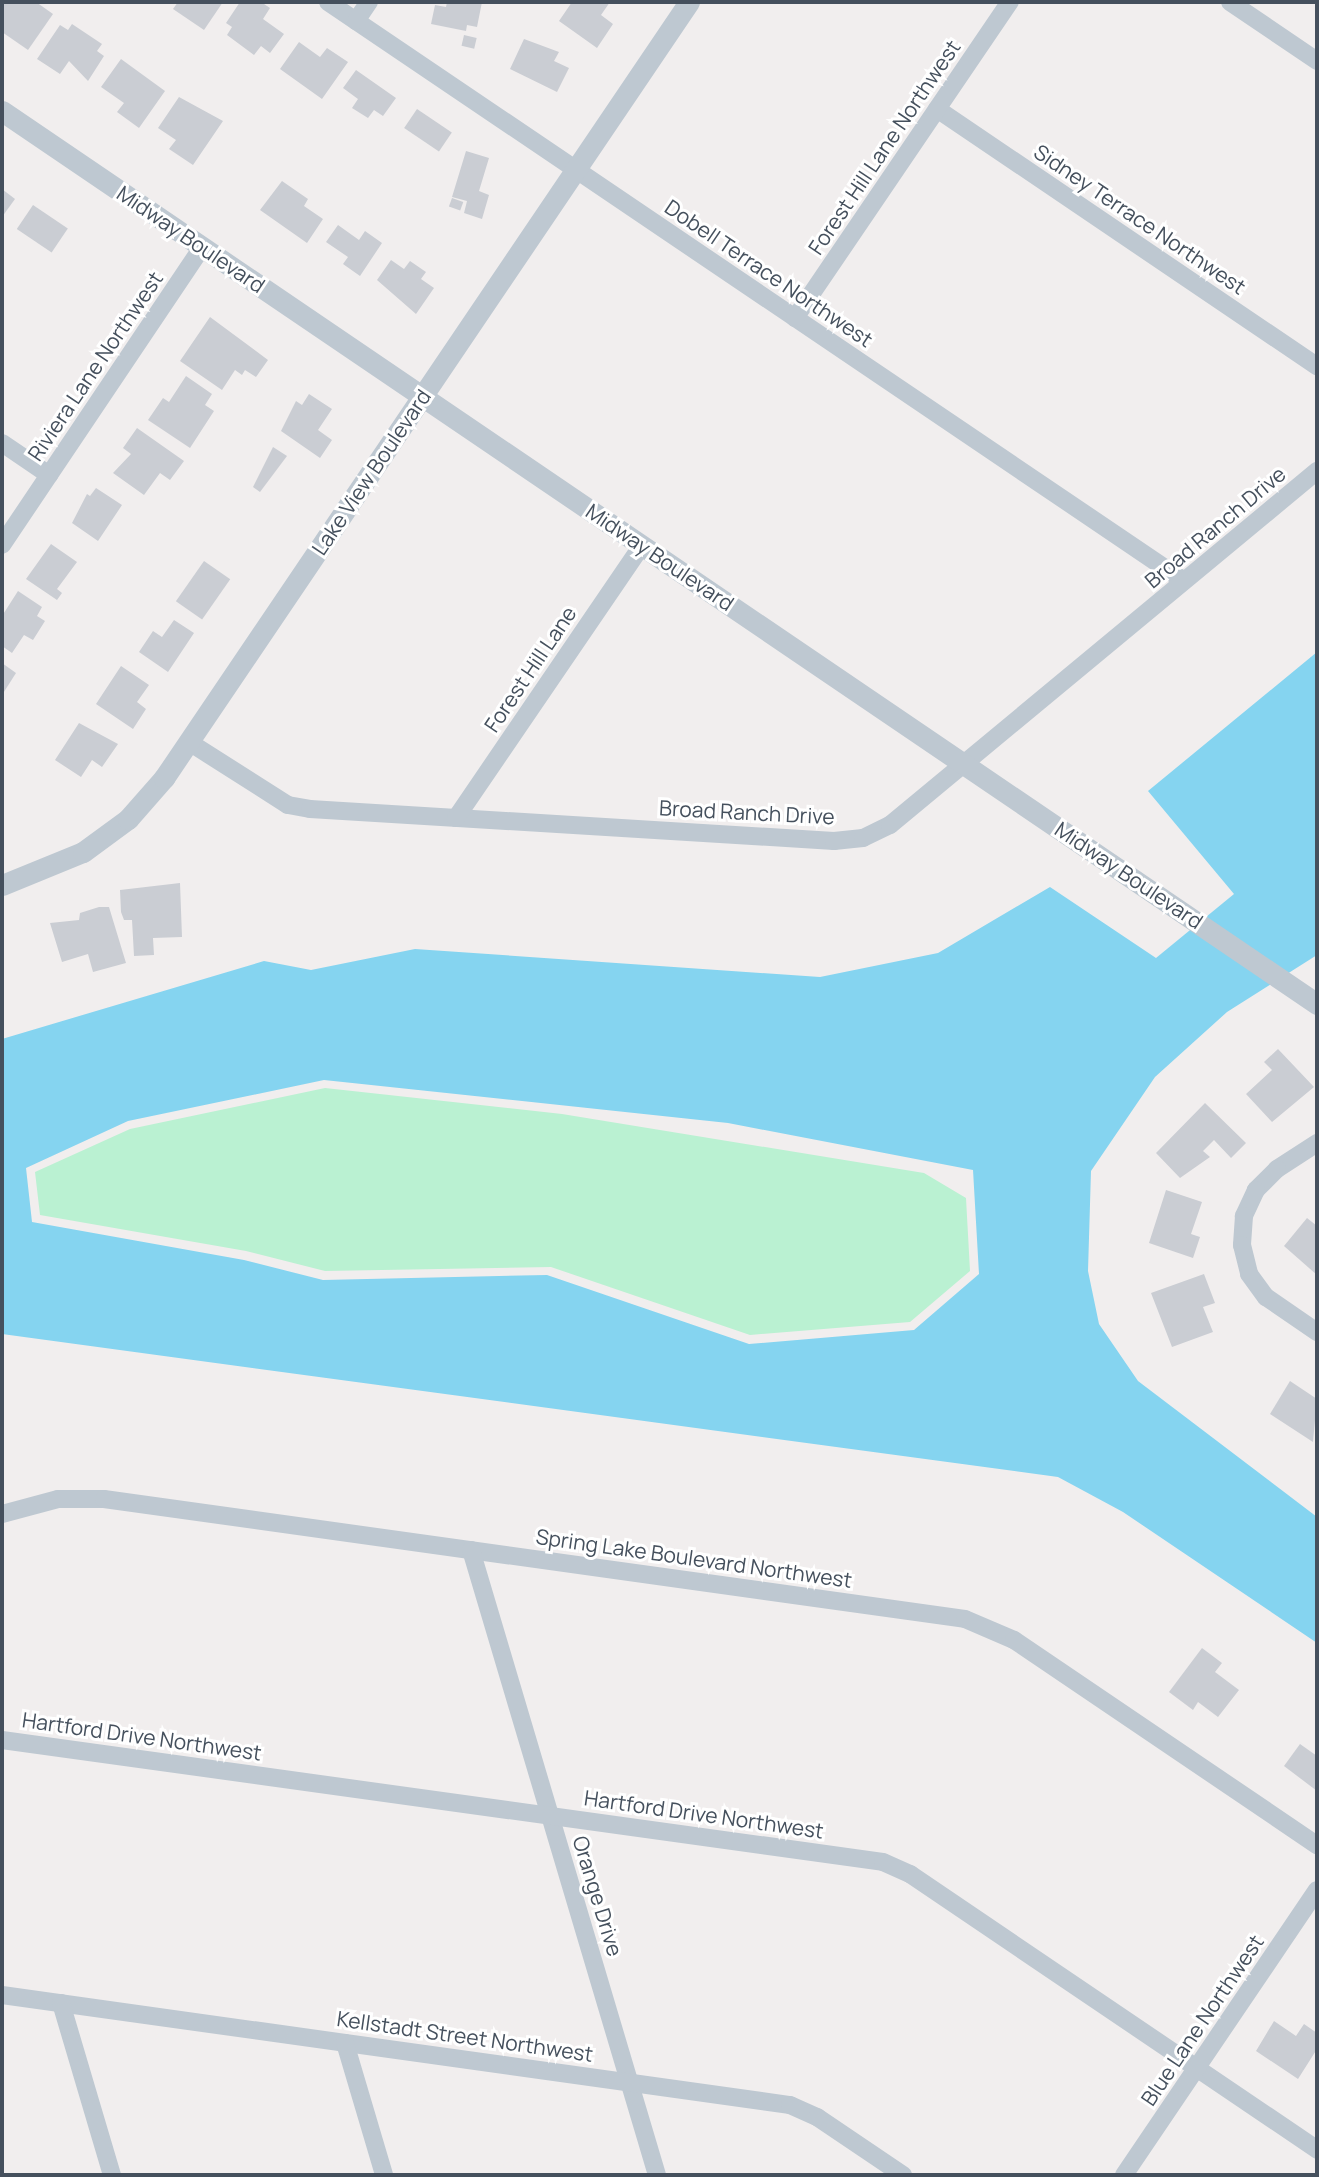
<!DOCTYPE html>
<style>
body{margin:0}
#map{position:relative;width:1319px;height:2177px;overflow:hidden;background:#f1eeee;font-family:Manrope,sans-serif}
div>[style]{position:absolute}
.green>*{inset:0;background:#baf1d2}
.water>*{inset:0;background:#85d4f0}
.building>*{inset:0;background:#cacdd3;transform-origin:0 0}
.minor>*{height:18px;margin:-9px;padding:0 9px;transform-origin:9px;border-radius:9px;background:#bec8d1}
.tertiary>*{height:21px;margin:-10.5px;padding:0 10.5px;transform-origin:10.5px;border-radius:10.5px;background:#bec8d1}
span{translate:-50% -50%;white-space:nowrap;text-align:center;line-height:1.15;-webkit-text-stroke:6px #fff;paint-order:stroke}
.street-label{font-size:21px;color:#45505d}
.frame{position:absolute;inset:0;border:4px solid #45505d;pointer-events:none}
</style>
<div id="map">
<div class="green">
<i style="clip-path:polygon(325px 1088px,562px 1114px,924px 1173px,966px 1198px,970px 1271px,910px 1322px,750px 1335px,551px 1267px,325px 1271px,246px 1251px,40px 1215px,35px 1172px,130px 1129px)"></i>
</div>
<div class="water">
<i style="clip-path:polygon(evenodd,1317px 652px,1317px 955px,1227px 1012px,1155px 1077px,1091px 1171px,1088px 1271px,1099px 1324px,1138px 1381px,1317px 1517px,1317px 1643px,1123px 1512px,1058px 1477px,2px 1334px,2px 1039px,264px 961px,311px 970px,415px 949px,820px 977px,938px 953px,1050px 887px,1156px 958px,1234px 894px,1148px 791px,1317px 652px,324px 1080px,728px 1123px,973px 1170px,979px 1274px,914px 1330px,749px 1344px,547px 1275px,323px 1280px,244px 1260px,32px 1222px,26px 1168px,128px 1121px,324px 1080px)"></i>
</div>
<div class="building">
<i style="clip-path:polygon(2px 2px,36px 2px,53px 14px,28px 50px,2px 32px)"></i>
<i style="clip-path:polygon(178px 2px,223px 2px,204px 30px,173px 9px)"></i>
<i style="clip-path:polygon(240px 2px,261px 2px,270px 8px,263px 19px,284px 34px,270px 53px,261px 46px,254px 55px,227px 35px,232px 27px,226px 23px)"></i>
<i style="clip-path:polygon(447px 2px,482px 2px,477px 27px,467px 25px,466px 31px,431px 24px,435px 5px,446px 7px)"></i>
<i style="clip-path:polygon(572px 2px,610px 2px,601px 15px,613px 24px,597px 48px,559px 21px)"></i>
<i style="clip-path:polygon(72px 24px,102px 44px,97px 51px,104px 56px,88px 81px,69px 61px,60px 74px,37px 59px,60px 25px,68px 30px)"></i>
<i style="left:464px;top:35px;width:13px;height:11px;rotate:13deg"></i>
<i style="clip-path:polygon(524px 39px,559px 52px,554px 61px,569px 68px,557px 92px,510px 69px)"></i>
<i style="clip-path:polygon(299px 42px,320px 57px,327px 48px,348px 62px,322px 99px,280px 69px)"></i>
<i style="clip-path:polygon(121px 59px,165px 91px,139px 128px,117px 112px,124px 103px,101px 87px)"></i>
<i style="clip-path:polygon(356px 70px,396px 98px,383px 116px,374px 110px,368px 118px,352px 108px,358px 99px,343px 88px)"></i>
<i style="clip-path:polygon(179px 97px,223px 121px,193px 165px,169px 149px,176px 140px,158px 128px)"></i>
<i style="left:417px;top:109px;width:42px;height:23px;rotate:34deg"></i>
<i style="clip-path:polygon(466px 151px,489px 158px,479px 191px,489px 195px,482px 219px,464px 213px,467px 201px,452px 197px)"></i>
<i style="clip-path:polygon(282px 181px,308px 199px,304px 206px,323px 219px,307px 243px,260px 210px)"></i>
<i style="clip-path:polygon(2px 189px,15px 199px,2px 217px)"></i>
<i style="left:452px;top:198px;width:12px;height:9px;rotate:20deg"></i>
<i style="left:33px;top:205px;width:42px;height:29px;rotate:34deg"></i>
<i style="clip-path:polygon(338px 225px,359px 240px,365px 231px,382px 243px,360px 276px,343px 264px,348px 257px,326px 242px)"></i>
<i style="clip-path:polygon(391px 260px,404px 269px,410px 261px,426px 272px,421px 279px,434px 288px,416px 314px,377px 280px)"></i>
<i style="clip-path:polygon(210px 317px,268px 360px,256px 377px,245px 370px,242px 375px,235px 370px,222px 390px,180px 361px)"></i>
<i style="clip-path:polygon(186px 376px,212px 394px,205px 405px,214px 411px,190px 448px,148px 420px,163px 398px,169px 402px)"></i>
<i style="clip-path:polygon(309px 394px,332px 409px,318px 430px,332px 440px,320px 458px,281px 431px,296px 401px,302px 405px)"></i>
<i style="clip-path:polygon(137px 428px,184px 461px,170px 480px,160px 473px,144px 495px,113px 473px,131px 454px,123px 448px)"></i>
<i style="clip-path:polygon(273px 447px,287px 456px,260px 492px,253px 487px)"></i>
<i style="clip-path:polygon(96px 488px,122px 505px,98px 541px,72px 523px,87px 494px,90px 496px)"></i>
<i style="clip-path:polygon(51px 544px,77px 562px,57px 589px,62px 593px,57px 600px,26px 579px)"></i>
<i style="left:204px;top:561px;width:32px;height:49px;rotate:35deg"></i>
<i style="clip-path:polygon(18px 591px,42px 607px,37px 616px,45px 621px,33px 640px,24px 635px,12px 653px,2px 646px,2px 616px)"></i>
<i style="clip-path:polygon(174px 620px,194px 633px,168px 672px,139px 652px,153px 631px,162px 637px)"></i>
<i style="clip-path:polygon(2px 663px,16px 673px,2px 695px)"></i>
<i style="clip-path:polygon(121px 666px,149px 685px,137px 702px,146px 709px,133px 729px,96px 704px)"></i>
<i style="clip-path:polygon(79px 723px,118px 744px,102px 767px,92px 760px,81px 777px,55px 760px)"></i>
<i style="clip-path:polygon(180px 883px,182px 937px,153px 938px,154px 955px,134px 956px,132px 920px,124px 920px,121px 912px,120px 890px)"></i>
<i style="clip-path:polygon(99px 907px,109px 907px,126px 963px,93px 972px,88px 954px,62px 962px,50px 923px,79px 920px,80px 913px)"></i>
<i style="clip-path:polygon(1278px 1049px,1314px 1087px,1272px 1122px,1246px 1094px,1272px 1070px,1264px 1062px)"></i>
<i style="clip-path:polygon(1205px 1103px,1246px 1143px,1231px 1158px,1214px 1140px,1203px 1151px,1210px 1157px,1180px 1178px,1156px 1153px)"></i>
<i style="clip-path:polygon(1166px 1190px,1202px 1202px,1191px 1234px,1200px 1237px,1193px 1258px,1149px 1243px)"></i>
<i style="clip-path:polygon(1307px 1218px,1317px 1226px,1317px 1275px,1284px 1246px)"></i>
<i style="clip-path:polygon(1204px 1274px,1215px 1303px,1203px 1307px,1213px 1332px,1172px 1347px,1151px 1293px)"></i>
<i style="clip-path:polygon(1290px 1381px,1317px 1399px,1313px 1442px,1270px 1414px)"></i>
<i style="clip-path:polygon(1202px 1648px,1222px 1663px,1215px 1672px,1239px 1690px,1218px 1717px,1198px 1702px,1193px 1710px,1169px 1692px)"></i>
<i style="clip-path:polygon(1300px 1744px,1317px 1756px,1317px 1791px,1284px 1766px)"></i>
<i style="clip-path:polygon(1274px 2021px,1296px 2036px,1304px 2024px,1317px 2033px,1317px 2049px,1298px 2079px,1256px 2051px)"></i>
</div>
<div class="minor">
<i style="left:328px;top:2px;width:1033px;rotate:34.07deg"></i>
<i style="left:1230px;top:2px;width:105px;rotate:34.1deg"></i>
<i style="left:356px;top:21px;width:23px;rotate:-56deg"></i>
<i style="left:937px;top:109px;width:459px;rotate:34.1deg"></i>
<i style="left:795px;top:318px;width:382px;rotate:-55.8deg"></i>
<i style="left:2px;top:443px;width:57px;rotate:34.2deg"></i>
<i style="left:2px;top:545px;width:359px;rotate:-56.1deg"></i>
<i style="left:189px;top:742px;width:117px;rotate:32.5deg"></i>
<i style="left:288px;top:805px;width:22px;rotate:10deg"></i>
<i style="left:310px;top:809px;width:525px;rotate:3.49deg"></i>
<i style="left:834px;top:841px;width:29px;rotate:-6deg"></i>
<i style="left:863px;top:838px;width:30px;rotate:-26deg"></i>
<i style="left:890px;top:825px;width:555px;rotate:-39.66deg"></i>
<i style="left:456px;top:818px;width:330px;rotate:-55.7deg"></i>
<i style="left:1317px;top:1143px;width:48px;rotate:147deg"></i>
<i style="left:1277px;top:1169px;width:30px;rotate:135deg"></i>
<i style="left:1256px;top:1190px;width:29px;rotate:115deg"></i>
<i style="left:1244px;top:1216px;width:29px;rotate:94deg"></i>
<i style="left:1242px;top:1245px;width:30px;rotate:76deg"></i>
<i style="left:1249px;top:1274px;width:29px;rotate:54deg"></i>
<i style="left:1266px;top:1297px;width:62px;rotate:34.5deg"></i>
<i style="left:2px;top:1514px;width:58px;rotate:-15deg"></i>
<i style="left:58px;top:1499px;width:46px"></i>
<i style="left:104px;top:1499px;width:869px;rotate:7.93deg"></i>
<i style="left:965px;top:1619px;width:53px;rotate:23.2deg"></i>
<i style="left:1014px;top:1640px;width:366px;rotate:34.1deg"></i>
<i style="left:471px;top:1550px;width:652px;rotate:73.43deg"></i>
<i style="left:2px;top:1740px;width:889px;rotate:7.88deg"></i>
<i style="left:883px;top:1862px;width:30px;rotate:24deg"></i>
<i style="left:910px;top:1874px;width:492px;rotate:34.1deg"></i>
<i style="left:2px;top:1995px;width:796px;rotate:7.95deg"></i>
<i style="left:790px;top:2105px;width:30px;rotate:24deg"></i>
<i style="left:817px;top:2117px;width:104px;rotate:34deg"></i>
<i style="left:61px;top:2003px;width:179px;rotate:73.5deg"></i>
<i style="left:345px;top:2043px;width:138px;rotate:73.5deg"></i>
<i style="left:1124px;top:2175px;width:344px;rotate:-55.9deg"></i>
</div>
<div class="tertiary">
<i style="left:2px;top:111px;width:1590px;rotate:34.18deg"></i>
<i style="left:2px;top:885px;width:87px;rotate:-22.2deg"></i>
<i style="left:83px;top:852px;width:56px;rotate:-36.3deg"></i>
<i style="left:128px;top:819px;width:55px;rotate:-48.7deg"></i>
<i style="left:164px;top:778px;width:937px;rotate:-55.92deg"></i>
</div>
<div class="street-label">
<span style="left:884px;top:147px;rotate:-56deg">Forest Hill Lane Northwest</span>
<span style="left:1140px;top:219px;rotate:34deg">Sidney Terrace Northwest</span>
<span style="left:191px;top:239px;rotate:34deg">Midway Boulevard</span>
<span style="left:769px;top:273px;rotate:34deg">Dobell Terrace Northwest</span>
<span style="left:95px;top:366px;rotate:-56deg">Riviera Lane Northwest</span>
<span style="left:371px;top:472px;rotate:-56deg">Lake View Boulevard</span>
<span style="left:1215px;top:527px;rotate:-40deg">Broad Ranch Drive</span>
<span style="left:660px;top:557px;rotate:34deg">Midway Boulevard</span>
<span style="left:530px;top:669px;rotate:-56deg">Forest Hill Lane</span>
<span style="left:747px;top:812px;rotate:3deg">Broad Ranch Drive</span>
<span style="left:1129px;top:875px;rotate:34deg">Midway Boulevard</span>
<span style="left:694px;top:1558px;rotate:8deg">Spring Lake Boulevard Northwest</span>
<span style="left:142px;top:1736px;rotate:8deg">Hartford Drive Northwest</span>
<span style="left:704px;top:1814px;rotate:8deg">Hartford Drive Northwest</span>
<span style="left:598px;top:1896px;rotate:73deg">Orange Drive</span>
<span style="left:1202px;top:2020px;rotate:-56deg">Blue Lane Northwest</span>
<span style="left:465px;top:2036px;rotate:8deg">Kellstadt Street Northwest</span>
</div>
<div class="frame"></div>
</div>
